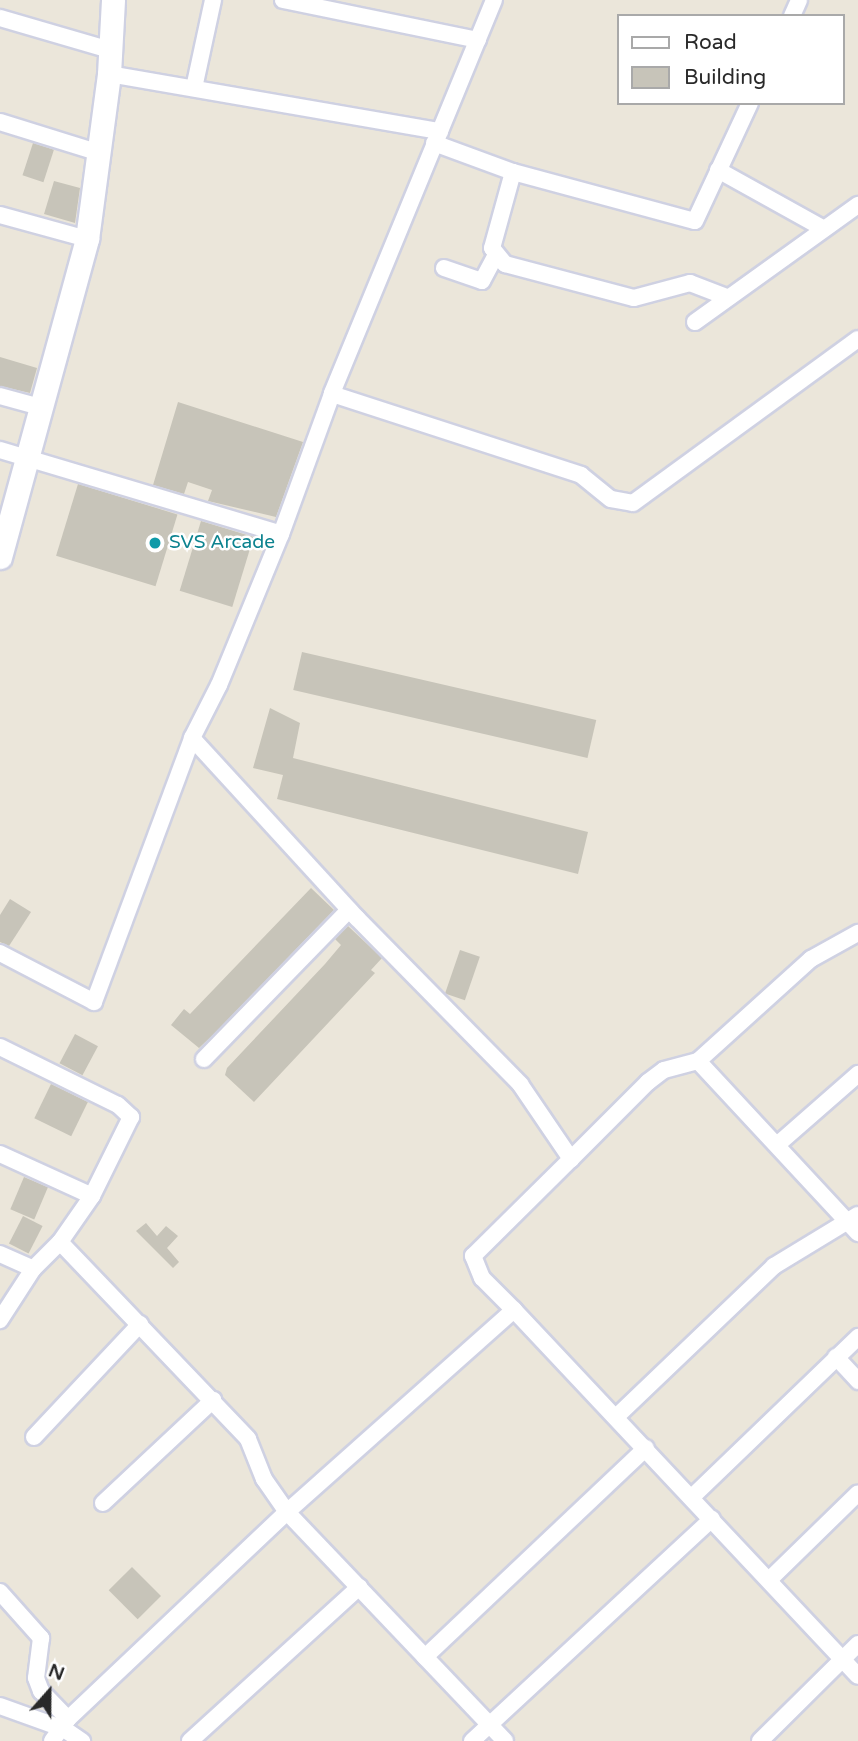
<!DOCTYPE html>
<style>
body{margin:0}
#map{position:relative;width:858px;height:1741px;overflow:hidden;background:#ebe6da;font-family:"Varela Round",sans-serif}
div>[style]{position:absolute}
.building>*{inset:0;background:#c7c4b9;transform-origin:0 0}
.roads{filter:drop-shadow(2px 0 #cfd1e2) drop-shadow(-2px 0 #cfd1e2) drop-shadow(0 2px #cfd1e2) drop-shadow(0 -2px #cfd1e2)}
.street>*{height:16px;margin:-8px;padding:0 8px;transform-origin:8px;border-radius:8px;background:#fff}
.secondary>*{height:23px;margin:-11.5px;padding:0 11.5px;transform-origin:11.5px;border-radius:11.5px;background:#fff}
.dots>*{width:19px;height:19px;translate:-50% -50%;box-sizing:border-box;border:4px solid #fff;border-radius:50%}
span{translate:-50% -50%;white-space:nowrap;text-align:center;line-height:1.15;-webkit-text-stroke:5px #fff;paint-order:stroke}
.culture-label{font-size:19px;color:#0d838f}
.left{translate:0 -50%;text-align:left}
.legend{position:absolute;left:617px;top:14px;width:228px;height:91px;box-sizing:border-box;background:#fff;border:2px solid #a9a9a9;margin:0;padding:9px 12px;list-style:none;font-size:21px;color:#292929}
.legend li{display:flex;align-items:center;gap:14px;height:35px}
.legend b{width:35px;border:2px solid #a9a9a9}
.north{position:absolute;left:14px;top:1657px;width:70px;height:70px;-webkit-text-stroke:5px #fff;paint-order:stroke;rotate:21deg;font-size:19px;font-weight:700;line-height:28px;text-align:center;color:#292929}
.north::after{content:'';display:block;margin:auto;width:24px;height:32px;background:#292929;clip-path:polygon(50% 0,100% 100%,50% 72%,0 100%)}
</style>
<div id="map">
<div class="building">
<i style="left:33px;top:143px;width:22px;height:34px;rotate:18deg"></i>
<i style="clip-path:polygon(54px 181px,80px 188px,75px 223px,44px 214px)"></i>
<i style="clip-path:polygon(0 357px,37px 368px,30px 393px,0 386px)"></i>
<i style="clip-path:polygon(178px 402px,303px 442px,276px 517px,208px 501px,212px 490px,188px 482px,184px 494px,153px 485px)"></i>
<i style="left:78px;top:484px;width:104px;height:75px;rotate:17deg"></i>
<i style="left:201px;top:521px;width:55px;height:73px;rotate:17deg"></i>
<i style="left:302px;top:652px;width:302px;height:39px;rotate:13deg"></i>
<i style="clip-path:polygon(270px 708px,300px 723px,293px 758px,588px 832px,578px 874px,277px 799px,283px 775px,253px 768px)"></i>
<i style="clip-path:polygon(311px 888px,334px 910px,215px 1033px,199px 1048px,171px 1025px,184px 1009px,190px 1014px)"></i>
<i style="clip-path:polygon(10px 899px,31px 912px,9px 946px,0 942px,0 915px)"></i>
<i style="clip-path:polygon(348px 926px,382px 958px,371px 970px,375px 973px,254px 1102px,225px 1075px,227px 1068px,325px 964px,341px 945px,335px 939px)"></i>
<i style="left:460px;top:950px;width:21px;height:46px;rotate:19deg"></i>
<i style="left:75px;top:1034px;width:26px;height:33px;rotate:28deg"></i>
<i style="left:51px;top:1084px;width:41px;height:38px;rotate:26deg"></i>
<i style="left:24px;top:1177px;width:26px;height:35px;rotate:23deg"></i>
<i style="left:23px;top:1216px;width:22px;height:31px;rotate:27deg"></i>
<i style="clip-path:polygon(146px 1223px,157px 1236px,166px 1226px,178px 1236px,167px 1248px,179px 1262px,173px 1268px,136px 1231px)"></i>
<i style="left:132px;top:1567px;width:41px;height:33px;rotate:45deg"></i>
</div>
<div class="roads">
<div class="street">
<i style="left:283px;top:0;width:199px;rotate:11.6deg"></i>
<i style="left:494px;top:0;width:426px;rotate:112.4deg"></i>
<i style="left:332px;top:394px;width:149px;rotate:110deg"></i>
<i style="left:281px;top:534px;width:163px;rotate:112.3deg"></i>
<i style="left:219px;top:685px;width:59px;rotate:117deg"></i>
<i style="left:192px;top:738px;width:244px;rotate:47.5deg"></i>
<i style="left:357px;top:918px;width:233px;rotate:45.5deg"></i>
<i style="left:520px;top:1084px;width:91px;rotate:55.8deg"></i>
<i style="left:571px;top:1159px;width:109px;rotate:-45deg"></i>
<i style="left:648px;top:1082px;width:20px;rotate:-37deg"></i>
<i style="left:664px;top:1070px;width:35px;rotate:-15deg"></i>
<i style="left:698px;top:1061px;width:152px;rotate:-42.1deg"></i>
<i style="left:811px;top:959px;width:54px;rotate:-29deg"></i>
<i style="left:792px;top:16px;width:17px;rotate:-66deg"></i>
<i style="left:0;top:18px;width:111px;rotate:16.2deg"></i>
<i style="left:109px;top:74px;width:336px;rotate:9.8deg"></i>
<i style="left:194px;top:88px;width:90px;rotate:-77.8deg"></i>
<i style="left:0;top:122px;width:105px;rotate:17.2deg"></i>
<i style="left:434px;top:143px;width:84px;rotate:20.2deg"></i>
<i style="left:513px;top:172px;width:188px;rotate:15.1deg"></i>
<i style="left:695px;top:221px;width:130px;rotate:-65deg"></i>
<i style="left:718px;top:170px;width:121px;rotate:29.1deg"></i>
<i style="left:513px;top:172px;width:79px;rotate:105.4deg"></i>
<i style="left:492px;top:248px;width:21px;rotate:51deg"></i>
<i style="left:505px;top:264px;width:133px;rotate:14.8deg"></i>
<i style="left:634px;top:298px;width:58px;rotate:-15deg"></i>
<i style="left:690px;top:283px;width:39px;rotate:21deg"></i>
<i style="left:0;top:215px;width:90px;rotate:15.4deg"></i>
<i style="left:444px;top:268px;width:40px;rotate:18.9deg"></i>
<i style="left:482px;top:281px;width:27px;rotate:-62deg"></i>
<i style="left:695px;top:322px;width:201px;rotate:-35.7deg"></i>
<i style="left:332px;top:394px;width:262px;rotate:18deg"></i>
<i style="left:581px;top:475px;width:38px;rotate:39deg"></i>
<i style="left:611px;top:499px;width:22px;rotate:10deg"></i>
<i style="left:633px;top:503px;width:278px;rotate:-36.1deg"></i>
<i style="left:0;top:396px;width:46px;rotate:15.3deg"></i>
<i style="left:0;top:450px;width:293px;rotate:16.6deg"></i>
<i style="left:0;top:953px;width:106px;rotate:27.5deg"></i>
<i style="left:94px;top:1002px;width:282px;rotate:-69.6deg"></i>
<i style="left:0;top:1047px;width:131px;rotate:26.2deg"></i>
<i style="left:118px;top:1105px;width:18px;rotate:43deg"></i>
<i style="left:131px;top:1117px;width:88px;rotate:116.3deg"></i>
<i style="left:92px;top:1196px;width:56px;rotate:124.8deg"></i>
<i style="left:60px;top:1242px;width:38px;rotate:135deg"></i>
<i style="left:33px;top:1269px;width:61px;rotate:122.9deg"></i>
<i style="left:204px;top:1059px;width:208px;rotate:-45.8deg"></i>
<i style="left:698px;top:1061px;width:235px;rotate:47.1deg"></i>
<i style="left:777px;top:1145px;width:108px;rotate:-41.2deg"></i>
<i style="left:0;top:1154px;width:101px;rotate:24.5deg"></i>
<i style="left:60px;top:1242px;width:272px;rotate:46.3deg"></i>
<i style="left:248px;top:1439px;width:43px;rotate:68.2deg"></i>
<i style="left:264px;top:1479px;width:40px;rotate:55.1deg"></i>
<i style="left:287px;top:1512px;width:316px;rotate:46.4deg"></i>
<i style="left:0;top:1254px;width:36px;rotate:24deg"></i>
<i style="left:514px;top:1310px;width:45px;rotate:-135deg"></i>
<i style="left:482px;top:1278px;width:24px;rotate:-112deg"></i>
<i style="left:473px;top:1256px;width:138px;rotate:-44.7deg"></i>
<i style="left:836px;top:1357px;width:33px;rotate:47deg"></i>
<i style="left:616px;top:1417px;width:219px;rotate:-43.7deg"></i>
<i style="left:774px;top:1266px;width:98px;rotate:-31.3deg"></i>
<i style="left:34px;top:1437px;width:155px;rotate:-46.8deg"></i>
<i style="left:692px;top:1497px;width:231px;rotate:-43.9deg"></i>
<i style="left:103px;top:1503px;width:151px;rotate:-43.1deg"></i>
<i style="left:769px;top:1580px;width:124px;rotate:-44.3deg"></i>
<i style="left:0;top:1592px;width:62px;rotate:48.3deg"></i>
<i style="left:41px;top:1638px;width:40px;rotate:97.1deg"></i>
<i style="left:36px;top:1678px;width:14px;rotate:69deg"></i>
<i style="left:41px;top:1691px;width:39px;rotate:46deg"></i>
<i style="left:425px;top:1657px;width:304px;rotate:-43.4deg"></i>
<i style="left:0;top:1706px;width:68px;rotate:19.8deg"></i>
<i style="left:64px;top:1729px;width:22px;rotate:34deg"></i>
<i style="left:52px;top:1741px;width:27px;rotate:-54deg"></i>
<i style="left:68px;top:1719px;width:301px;rotate:-43.4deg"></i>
<i style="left:287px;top:1512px;width:304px;rotate:-41.7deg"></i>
<i style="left:514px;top:1310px;width:502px;rotate:46.77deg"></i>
<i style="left:190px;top:1741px;width:229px;rotate:-42.3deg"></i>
<i style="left:472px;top:1741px;width:327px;rotate:-42.8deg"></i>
<i style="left:760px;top:1741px;width:138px;rotate:-44.7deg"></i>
</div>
<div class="secondary">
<i style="left:0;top:557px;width:330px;rotate:-74.7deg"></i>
<i style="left:87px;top:239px;width:166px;rotate:-82.4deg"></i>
<i style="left:109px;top:74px;width:74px;rotate:-86.9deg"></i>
</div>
</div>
<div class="dots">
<i style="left:155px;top:543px;background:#0f9aa8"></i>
</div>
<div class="culture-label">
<span class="left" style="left:169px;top:543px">SVS Arcade</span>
</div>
<ul class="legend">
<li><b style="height:9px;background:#fff"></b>Road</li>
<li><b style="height:19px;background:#c7c4b9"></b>Building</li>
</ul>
<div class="north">N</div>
</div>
